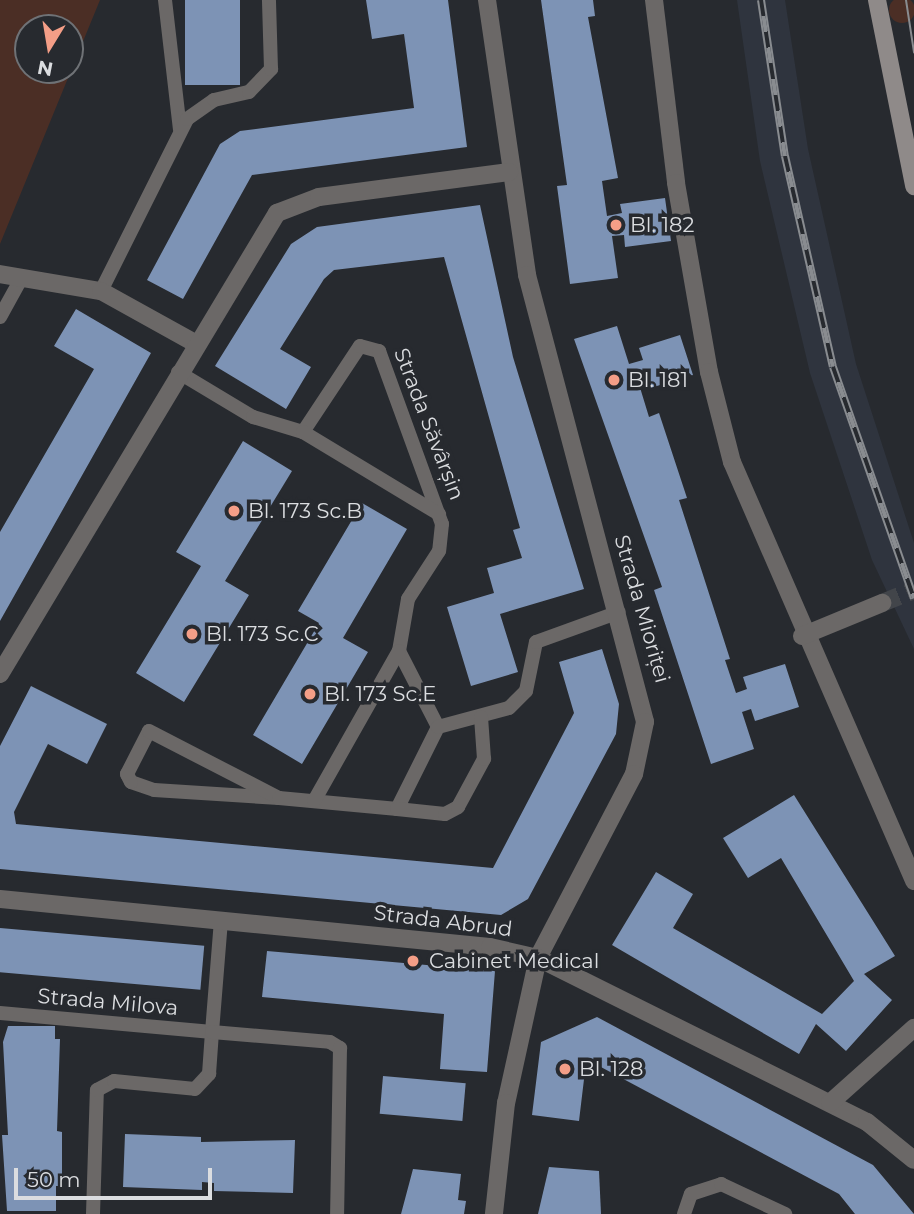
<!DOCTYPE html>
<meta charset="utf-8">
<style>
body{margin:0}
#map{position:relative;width:914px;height:1214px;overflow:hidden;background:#272a2f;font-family:Montserrat,sans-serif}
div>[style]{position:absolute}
.built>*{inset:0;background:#2f343e}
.green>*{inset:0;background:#4b2e25}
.round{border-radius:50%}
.building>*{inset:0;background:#7d93b5;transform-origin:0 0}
.minor-tunnel>*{height:18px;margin-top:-9px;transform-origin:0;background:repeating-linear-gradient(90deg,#42454a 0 18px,transparent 0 27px)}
.service>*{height:14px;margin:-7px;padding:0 7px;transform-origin:7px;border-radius:7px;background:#6b6867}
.minor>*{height:18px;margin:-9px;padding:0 9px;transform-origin:9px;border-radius:9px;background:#6b6867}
.secondary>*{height:18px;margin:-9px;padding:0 9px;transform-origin:9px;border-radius:9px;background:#8f8a89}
.tram>*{height:2px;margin:-1px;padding:0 1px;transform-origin:1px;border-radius:1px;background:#898c90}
.rail>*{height:8px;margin-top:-4px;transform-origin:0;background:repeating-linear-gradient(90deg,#272a2f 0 16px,#898c90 0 32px);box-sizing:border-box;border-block:2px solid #898c90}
.dots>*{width:19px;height:19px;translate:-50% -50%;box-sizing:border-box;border:4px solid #272a2f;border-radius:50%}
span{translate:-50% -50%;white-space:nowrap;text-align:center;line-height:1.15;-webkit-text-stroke:7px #272a2f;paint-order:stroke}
.poi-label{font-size:21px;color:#dbdde0}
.left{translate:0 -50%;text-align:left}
.street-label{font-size:21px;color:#dbdde0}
.north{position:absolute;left:14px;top:14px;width:70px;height:70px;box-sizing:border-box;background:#272a2f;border:2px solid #6f7276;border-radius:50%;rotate:191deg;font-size:19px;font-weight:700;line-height:28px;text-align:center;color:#dbdde0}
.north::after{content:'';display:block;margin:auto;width:24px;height:32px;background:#f49e87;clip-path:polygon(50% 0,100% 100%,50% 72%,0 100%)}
.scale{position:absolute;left:14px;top:1168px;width:198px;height:32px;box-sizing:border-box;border:4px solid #dbdde0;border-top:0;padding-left:9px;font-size:21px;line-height:24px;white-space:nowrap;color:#dbdde0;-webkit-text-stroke:5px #272a2f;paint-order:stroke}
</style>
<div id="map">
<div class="built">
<i style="clip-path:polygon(737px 0,785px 0,808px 149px,856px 364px,914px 543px,914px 649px,872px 560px,810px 373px,760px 161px)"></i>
</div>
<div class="green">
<i class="round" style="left:889px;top:-3px;width:26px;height:26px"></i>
<i style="clip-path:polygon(evenodd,0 0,100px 0,0 244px,0 0,70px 28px,70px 70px,28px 70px,28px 28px,70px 28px)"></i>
</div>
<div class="building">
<i style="left:185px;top:0;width:55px;height:85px"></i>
<i style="clip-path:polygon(366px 0,448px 0,467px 147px,252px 175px,183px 299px,147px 280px,220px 144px,240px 131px,414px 108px,404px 34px,372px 39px)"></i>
<i style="clip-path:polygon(541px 0,593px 0,595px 16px,588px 17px,618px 178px,602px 181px,607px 216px,622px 213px,620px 204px,665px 198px,671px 241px,625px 247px,624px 235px,612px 236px,618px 278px,570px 284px,557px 186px,567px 185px)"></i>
<i style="clip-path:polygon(480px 205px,513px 357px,584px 589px,500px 614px,518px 672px,471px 686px,447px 607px,494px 593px,487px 568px,522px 558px,513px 530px,520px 528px,444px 257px,334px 270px,324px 279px,280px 349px,311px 367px,286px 409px,215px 366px,291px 244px,317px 227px)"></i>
<i style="clip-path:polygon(76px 309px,151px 353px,0 621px,0 532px,94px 369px,54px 346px)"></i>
<i style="clip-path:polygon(617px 326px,629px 364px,643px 360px,639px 348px,680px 335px,693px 375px,647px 389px,644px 379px,638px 381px,649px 417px,659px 413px,687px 498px,679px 500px,730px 659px,725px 660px,736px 693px,747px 689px,743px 677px,785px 664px,799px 707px,755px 721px,751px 709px,742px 712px,754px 749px,711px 764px,654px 590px,662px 587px,574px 339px)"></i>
<i style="clip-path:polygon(243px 441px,292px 471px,225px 581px,249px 595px,184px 702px,136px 673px,201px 566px,176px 552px)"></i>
<i style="clip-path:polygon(362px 503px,407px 529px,343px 638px,368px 652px,302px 764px,253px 735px,319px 623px,298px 611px)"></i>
<i style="clip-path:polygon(602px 649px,619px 704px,616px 734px,528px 899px,501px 915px,0 869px,0 746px,31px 686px,107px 724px,87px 764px,48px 744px,14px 812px,16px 824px,493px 868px,574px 713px,559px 662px)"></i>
<i style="clip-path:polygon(794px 795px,895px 956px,864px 974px,892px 1000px,846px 1051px,816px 1024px,799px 1054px,612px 945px,656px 872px,693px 894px,673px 928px,822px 1014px,854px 981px,781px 858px,748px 878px,723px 838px)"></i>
<i style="left:0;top:928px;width:205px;height:44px;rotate:5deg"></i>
<i style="clip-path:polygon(267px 951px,495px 971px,487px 1072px,440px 1069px,444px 1014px,262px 997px)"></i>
<i style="clip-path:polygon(597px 1017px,873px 1165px,914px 1214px,855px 1214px,839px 1194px,599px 1066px,585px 1071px,579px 1121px,532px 1115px,541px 1042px)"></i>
<i style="clip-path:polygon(8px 1026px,55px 1026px,55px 1039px,60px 1039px,57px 1131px,62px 1132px,62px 1186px,56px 1186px,56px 1211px,7px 1211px,2px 1135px,8px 1135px,3px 1042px)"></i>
<i style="left:383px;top:1076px;width:83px;height:38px;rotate:5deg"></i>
<i style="clip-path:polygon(125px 1134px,201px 1137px,201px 1142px,295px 1140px,293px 1193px,214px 1191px,214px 1183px,202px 1182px,202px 1190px,123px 1187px)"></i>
<i style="clip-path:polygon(549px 1167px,599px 1171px,601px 1214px,538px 1214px)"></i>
<i style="clip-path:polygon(413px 1169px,461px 1174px,458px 1200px,466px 1201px,464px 1214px,401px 1214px)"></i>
</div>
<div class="minor-tunnel">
<i style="left:882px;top:603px;width:35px;rotate:-22deg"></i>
</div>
<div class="service">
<i style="left:165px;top:0;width:130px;rotate:83.4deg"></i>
<i style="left:101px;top:291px;width:192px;rotate:-63.4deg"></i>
<i style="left:187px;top:119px;width:33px;rotate:-35deg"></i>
<i style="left:214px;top:100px;width:36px;rotate:-13deg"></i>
<i style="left:249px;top:92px;width:32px;rotate:-46deg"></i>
<i style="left:271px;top:69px;width:69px;rotate:-91.7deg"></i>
<i style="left:0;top:317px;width:43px;rotate:-61.1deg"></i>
<i style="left:178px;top:372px;width:87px;rotate:31deg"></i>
<i style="left:253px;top:417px;width:52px;rotate:16.7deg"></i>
<i style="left:303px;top:432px;width:103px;rotate:-56.5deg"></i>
<i style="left:360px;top:346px;width:20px;rotate:15deg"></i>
<i style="left:379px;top:351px;width:184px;rotate:70deg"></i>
<i style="left:442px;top:524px;width:27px;rotate:96deg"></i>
<i style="left:439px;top:551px;width:57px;rotate:122.9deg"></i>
<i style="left:408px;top:599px;width:53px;rotate:99.8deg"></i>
<i style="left:399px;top:651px;width:85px;rotate:62.8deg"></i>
<i style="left:303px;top:432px;width:159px;rotate:31.1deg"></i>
<i style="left:279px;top:798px;width:125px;rotate:-176.3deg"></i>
<i style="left:154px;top:790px;width:24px;rotate:-161deg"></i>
<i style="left:131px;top:782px;width:9px;rotate:-117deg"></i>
<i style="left:127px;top:774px;width:48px;rotate:-62.9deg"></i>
<i style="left:149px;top:731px;width:146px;rotate:27.3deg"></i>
<i style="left:279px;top:798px;width:119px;rotate:5.3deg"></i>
<i style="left:397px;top:809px;width:92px;rotate:-63.4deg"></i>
<i style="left:438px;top:727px;width:73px;rotate:-15deg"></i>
<i style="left:509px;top:708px;width:24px;rotate:-45deg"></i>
<i style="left:526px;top:691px;width:50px;rotate:-78.5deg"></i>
<i style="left:536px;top:642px;width:88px;rotate:-19.9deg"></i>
<i style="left:314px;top:801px;width:172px;rotate:-60.5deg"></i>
<i style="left:397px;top:809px;width:48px;rotate:5.9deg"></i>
<i style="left:445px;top:814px;width:15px;rotate:-28deg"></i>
<i style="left:458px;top:807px;width:55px;rotate:-61.6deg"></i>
<i style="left:484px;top:759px;width:42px;rotate:-94.1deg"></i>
<i style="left:0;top:1013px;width:213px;rotate:5.1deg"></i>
<i style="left:212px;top:1032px;width:111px;rotate:-85.4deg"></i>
<i style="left:93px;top:1214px;width:124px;rotate:-88.2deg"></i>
<i style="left:97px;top:1090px;width:19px;rotate:-28deg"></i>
<i style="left:114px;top:1081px;width:81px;rotate:5.6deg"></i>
<i style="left:195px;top:1089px;width:21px;rotate:-47deg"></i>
<i style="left:209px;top:1074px;width:42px;rotate:-85.9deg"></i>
<i style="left:212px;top:1032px;width:118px;rotate:4.8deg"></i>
<i style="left:330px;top:1042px;width:12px;rotate:31deg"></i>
<i style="left:340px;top:1048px;width:166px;rotate:91deg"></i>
<i style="left:684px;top:1214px;width:21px;rotate:-71deg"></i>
<i style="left:691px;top:1194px;width:32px;rotate:-18deg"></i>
<i style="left:721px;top:1184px;width:71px;rotate:25.1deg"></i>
</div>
<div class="minor">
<i style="left:487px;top:0;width:278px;rotate:81.7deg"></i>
<i style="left:527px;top:275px;width:462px;rotate:75.2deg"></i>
<i style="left:645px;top:722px;width:53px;rotate:101.9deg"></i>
<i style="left:634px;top:774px;width:208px;rotate:117.6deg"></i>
<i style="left:538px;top:958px;width:148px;rotate:102.4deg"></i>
<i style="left:506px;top:1103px;width:112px;rotate:96.2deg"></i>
<i style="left:654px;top:0;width:184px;rotate:83.1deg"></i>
<i style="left:676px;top:183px;width:192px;rotate:80.1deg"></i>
<i style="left:709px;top:372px;width:93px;rotate:75.7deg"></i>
<i style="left:732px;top:462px;width:457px;rotate:66.5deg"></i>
<i style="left:0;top:274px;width:102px;rotate:9.6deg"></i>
<i style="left:101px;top:291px;width:107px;rotate:29deg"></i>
<i style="left:802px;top:636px;width:87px;rotate:-22.4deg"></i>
<i style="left:0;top:674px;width:538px;rotate:-59deg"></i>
<i style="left:277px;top:213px;width:45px;rotate:-20.9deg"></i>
<i style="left:319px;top:197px;width:192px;rotate:-7.5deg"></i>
<i style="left:0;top:899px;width:492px;rotate:5.6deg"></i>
<i style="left:490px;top:947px;width:49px;rotate:12.9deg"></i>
<i style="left:538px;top:958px;width:368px;rotate:26.5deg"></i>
<i style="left:867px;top:1122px;width:60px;rotate:39deg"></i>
<i style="left:830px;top:1103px;width:113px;rotate:-41.8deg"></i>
</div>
<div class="secondary">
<i style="left:877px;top:0;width:190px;rotate:78.7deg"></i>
</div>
<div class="tram">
<i style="left:906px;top:0;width:53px;rotate:81.3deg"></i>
</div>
<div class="rail">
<i style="left:761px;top:0;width:158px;rotate:81.3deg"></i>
<i style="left:785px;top:156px;width:216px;rotate:77.2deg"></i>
<i style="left:833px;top:367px;width:245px;rotate:70.7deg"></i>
</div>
<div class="dots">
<i style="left:616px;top:225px;background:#f49e87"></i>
<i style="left:614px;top:380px;background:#f49e87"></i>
<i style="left:234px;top:511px;background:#f49e87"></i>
<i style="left:192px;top:634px;background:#f49e87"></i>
<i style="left:310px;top:694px;background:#f49e87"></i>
<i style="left:413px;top:961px;background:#f49e87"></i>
<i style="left:565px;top:1069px;background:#f49e87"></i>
</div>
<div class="poi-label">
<span class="left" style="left:630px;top:225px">Bl. 182</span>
<span class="left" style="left:628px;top:380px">Bl. 181</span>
<span class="left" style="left:248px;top:511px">Bl. 173 Sc.B</span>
<span class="left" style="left:206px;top:634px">Bl. 173 Sc.C</span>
<span class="left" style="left:324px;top:694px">Bl. 173 Sc.E</span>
<span class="left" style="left:429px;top:961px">Cabinet Medical</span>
<span class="left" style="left:579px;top:1069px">Bl. 128</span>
</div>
<div class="street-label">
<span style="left:429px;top:424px;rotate:69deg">Strada Săvârșin</span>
<span style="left:642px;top:609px;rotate:74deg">Strada Mioriței</span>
<span style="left:443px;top:921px;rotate:7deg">Strada Abrud</span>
<span style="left:108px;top:1002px;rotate:5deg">Strada Milova</span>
</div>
<div class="north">N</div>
<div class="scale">50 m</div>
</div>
